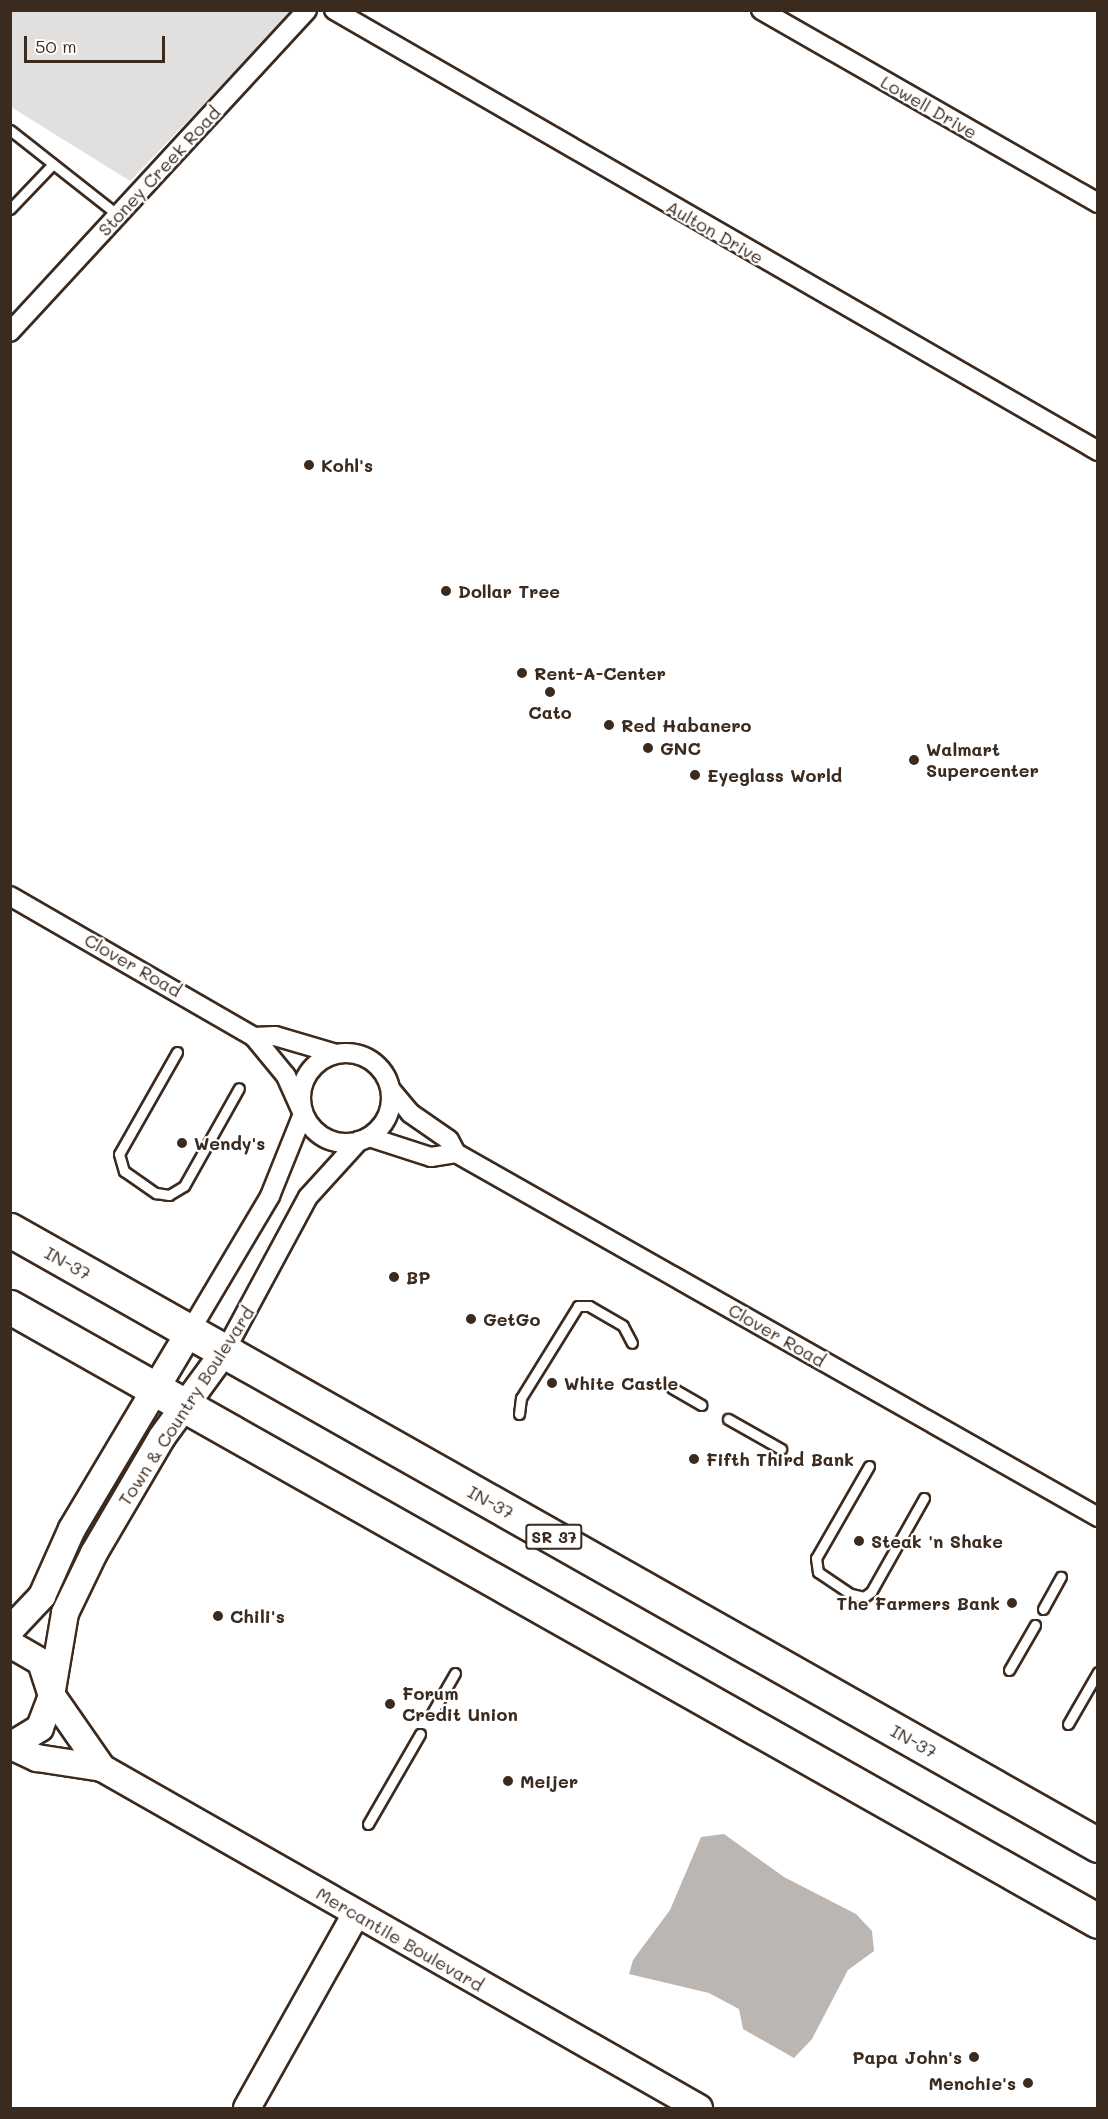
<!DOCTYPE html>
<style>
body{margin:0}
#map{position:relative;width:1108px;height:2119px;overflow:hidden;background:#fff;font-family:Mali,sans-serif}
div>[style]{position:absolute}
.green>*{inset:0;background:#e2e0de}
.water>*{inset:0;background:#bcb6b3}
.roads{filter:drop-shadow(2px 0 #3b2a1e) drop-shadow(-2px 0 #3b2a1e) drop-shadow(0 2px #3b2a1e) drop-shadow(0 -2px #3b2a1e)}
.lane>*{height:9px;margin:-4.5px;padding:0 4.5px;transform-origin:4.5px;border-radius:4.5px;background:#fff}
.street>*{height:18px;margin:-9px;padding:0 9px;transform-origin:9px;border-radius:9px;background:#fff}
.street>.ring{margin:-9px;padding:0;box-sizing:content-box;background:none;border:18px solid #fff;border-radius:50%}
.secondary>*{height:26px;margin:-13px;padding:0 13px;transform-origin:13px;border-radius:13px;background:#fff}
.highway>*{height:33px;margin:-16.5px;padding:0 16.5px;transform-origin:16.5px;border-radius:16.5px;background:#fff}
.dots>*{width:16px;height:16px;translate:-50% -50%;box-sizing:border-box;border:3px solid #fff;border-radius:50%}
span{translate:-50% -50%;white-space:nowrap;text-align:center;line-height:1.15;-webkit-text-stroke:4.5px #fff;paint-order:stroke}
.shield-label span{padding:2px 4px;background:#fff;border:2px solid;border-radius:4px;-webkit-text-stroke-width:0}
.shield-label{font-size:16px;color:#3b2a1e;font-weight:700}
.street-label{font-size:18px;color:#3b2a1e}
.poi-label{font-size:18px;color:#3b2a1e;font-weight:700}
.left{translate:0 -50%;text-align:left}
.right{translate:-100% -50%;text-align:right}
.frame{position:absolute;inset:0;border:12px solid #3b2a1e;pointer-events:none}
.scale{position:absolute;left:24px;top:36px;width:141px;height:27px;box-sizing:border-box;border:3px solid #3b2a1e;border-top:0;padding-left:8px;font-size:18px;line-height:21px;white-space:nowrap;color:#3b2a1e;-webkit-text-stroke:4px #fff;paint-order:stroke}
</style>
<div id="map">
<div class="green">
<i style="clip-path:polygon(10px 11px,11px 10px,293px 11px,130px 181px,11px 107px)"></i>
</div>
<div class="water">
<i style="clip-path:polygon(724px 1834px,784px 1877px,856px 1914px,872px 1931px,874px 1951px,848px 1970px,812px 2039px,794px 2058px,743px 2029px,739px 2009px,709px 1993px,629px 1974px,633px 1960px,670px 1910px,701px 1837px)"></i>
</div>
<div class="roads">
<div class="lane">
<i style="left:10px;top:130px;width:137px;rotate:38.2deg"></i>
<i style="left:10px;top:209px;width:62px;rotate:-46.3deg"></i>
<i style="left:177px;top:1052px;width:117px;rotate:119.6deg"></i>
<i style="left:119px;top:1154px;width:18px;rotate:74deg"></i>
<i style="left:124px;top:1171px;width:39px;rotate:35deg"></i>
<i style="left:156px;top:1193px;width:13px;rotate:9deg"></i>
<i style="left:169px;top:1195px;width:17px;rotate:-31deg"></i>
<i style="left:184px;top:1186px;width:112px;rotate:-60.7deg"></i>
<i style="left:672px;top:1388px;width:34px;rotate:30deg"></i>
<i style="left:519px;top:1414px;width:16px;rotate:-83deg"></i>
<i style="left:521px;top:1398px;width:108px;rotate:-58.2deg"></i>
<i style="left:578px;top:1306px;width:11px"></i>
<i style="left:589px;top:1306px;width:39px;rotate:30deg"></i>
<i style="left:623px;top:1326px;width:19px;rotate:62deg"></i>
<i style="left:728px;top:1419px;width:61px;rotate:29.5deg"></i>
<i style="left:869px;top:1466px;width:106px;rotate:119.9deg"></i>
<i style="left:816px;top:1558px;width:14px;rotate:82deg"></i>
<i style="left:818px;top:1572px;width:40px;rotate:34deg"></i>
<i style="left:851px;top:1594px;width:13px;rotate:13deg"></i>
<i style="left:864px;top:1597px;width:9px;rotate:-36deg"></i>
<i style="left:871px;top:1592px;width:108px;rotate:-60.6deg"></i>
<i style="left:1043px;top:1609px;width:37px;rotate:-61deg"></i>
<i style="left:1009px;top:1670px;width:52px;rotate:-60deg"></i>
<i style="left:432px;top:1713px;width:46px;rotate:-60.1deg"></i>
<i style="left:1068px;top:1724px;width:60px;rotate:-60deg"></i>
<i style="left:368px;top:1824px;width:104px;rotate:-60deg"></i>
</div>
<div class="street">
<i style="left:334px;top:10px;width:882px;rotate:29.99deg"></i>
<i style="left:761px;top:10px;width:388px;rotate:29.8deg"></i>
<i style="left:10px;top:332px;width:438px;rotate:-47.3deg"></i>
<i style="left:10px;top:896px;width:282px;rotate:30deg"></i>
<i style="left:254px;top:1037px;width:50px;rotate:50.6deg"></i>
<i style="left:286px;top:1076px;width:36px;rotate:66deg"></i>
<i style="left:254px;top:1037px;width:21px;rotate:-3deg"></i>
<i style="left:275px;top:1036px;width:60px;rotate:16.3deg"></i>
<i class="ring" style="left:301px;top:1053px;width:72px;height:72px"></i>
<i style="left:391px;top:1090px;width:30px;rotate:50deg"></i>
<i style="left:410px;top:1113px;width:47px;rotate:34.7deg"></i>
<i style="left:449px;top:1140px;width:15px;rotate:62deg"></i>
<i style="left:456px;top:1153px;width:738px;rotate:29.55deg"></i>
<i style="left:369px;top:1137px;width:65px;rotate:17.9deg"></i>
<i style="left:431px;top:1157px;width:25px;rotate:-9deg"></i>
<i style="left:190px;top:1331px;width:157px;rotate:-59.3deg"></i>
<i style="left:270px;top:1196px;width:88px;rotate:-68.1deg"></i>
<i style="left:225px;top:1351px;width:175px;rotate:-61.7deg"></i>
<i style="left:308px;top:1197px;width:76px;rotate:-47.7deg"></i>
</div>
<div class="secondary">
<i style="left:10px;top:1630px;width:47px;rotate:-46.7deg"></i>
<i style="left:42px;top:1596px;width:73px;rotate:-65.9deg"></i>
<i style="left:72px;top:1529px;width:230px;rotate:-59.2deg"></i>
<i style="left:10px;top:1644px;width:36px;rotate:30deg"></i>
<i style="left:41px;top:1662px;width:36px;rotate:72deg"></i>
<i style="left:52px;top:1696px;width:34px;rotate:111deg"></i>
<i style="left:40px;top:1728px;width:35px;rotate:149deg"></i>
<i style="left:52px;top:1690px;width:78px;rotate:-80.4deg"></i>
<i style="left:65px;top:1613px;width:67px;rotate:-64.2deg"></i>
<i style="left:94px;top:1553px;width:134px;rotate:-59.6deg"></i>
<i style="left:162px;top:1437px;width:107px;rotate:-53.8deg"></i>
<i style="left:52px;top:1696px;width:88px;rotate:55.2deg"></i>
<i style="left:11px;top:1746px;width:29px;rotate:25deg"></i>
<i style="left:37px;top:1758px;width:66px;rotate:8.7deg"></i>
<i style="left:102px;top:1768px;width:687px;rotate:29.66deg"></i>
<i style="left:247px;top:2108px;width:223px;rotate:-60.7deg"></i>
</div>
<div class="highway">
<i style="left:10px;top:1230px;width:1250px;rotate:29.48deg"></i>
<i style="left:10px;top:1307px;width:1249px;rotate:29.44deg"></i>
</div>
</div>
<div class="dots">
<i style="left:309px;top:465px;background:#3b2a1e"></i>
<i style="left:446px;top:591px;background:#3b2a1e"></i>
<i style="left:522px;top:673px;background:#3b2a1e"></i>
<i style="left:550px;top:692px;background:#3b2a1e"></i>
<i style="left:609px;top:725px;background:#3b2a1e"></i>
<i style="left:648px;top:748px;background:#3b2a1e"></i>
<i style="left:914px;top:760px;background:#3b2a1e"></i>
<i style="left:695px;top:775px;background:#3b2a1e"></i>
<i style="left:182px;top:1143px;background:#3b2a1e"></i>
<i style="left:394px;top:1277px;background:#3b2a1e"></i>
<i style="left:471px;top:1319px;background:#3b2a1e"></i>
<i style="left:552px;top:1383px;background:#3b2a1e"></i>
<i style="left:694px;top:1459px;background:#3b2a1e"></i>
<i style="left:859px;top:1541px;background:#3b2a1e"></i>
<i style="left:1012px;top:1603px;background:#3b2a1e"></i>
<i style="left:218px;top:1616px;background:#3b2a1e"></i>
<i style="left:390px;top:1704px;background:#3b2a1e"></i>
<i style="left:508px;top:1781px;background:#3b2a1e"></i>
<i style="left:974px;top:2057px;background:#3b2a1e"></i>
<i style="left:1028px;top:2083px;background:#3b2a1e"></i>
</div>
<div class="shield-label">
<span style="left:554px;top:1537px">SR 37</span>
</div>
<div class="street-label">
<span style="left:929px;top:107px;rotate:30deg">Lowell Drive</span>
<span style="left:159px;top:171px;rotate:-47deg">Stoney Creek Road</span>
<span style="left:715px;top:232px;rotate:30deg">Aulton Drive</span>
<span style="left:133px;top:965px;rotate:30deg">Clover Road</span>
<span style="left:68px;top:1263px;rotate:29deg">IN-37</span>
<span style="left:777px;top:1335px;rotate:30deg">Clover Road</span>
<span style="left:186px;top:1406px;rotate:-57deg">Town &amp; Country Boulevard</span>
<span style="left:491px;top:1502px;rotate:29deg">IN-37</span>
<span style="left:914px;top:1741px;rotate:29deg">IN-37</span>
<span style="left:400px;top:1939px;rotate:30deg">Mercantile Boulevard</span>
</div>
<div class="poi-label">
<span class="left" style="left:321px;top:465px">Kohl's</span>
<span class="left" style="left:458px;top:591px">Dollar Tree</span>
<span class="left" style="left:534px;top:673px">Rent-A-Center</span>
<span style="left:550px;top:712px">Cato</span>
<span class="left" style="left:621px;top:725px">Red Habanero</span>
<span class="left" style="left:660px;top:748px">GNC</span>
<span class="left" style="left:926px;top:760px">Walmart<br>Supercenter</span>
<span class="left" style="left:707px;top:775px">Eyeglass World</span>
<span class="left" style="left:194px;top:1143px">Wendy's</span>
<span class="left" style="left:406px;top:1277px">BP</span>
<span class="left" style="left:483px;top:1319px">GetGo</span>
<span class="left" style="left:564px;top:1383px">White Castle</span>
<span class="left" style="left:706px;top:1459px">Fifth Third Bank</span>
<span class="left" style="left:871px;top:1541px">Steak 'n Shake</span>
<span class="right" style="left:1000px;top:1603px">The Farmers Bank</span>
<span class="left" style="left:230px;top:1616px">Chili's</span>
<span class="left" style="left:402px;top:1704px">Forum<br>Credit Union</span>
<span class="left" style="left:520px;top:1781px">Meijer</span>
<span class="right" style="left:962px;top:2057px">Papa John's</span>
<span class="right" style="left:1016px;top:2083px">Menchie's</span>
</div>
<div class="frame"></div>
<div class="scale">50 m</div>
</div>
